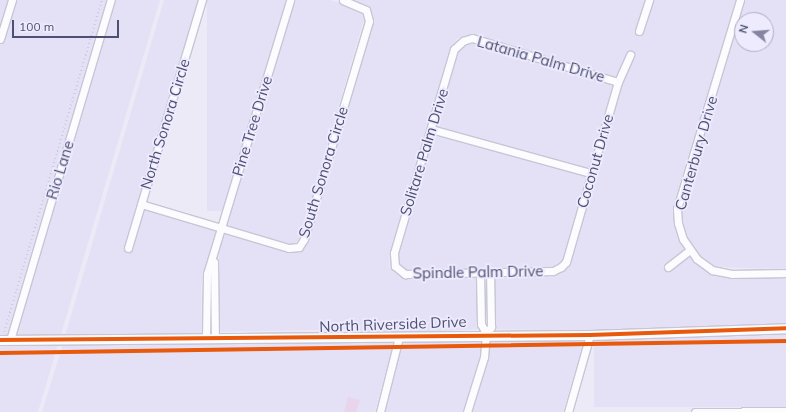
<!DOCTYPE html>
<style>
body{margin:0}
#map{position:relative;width:786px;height:412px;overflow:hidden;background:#eceaf6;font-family:Mulish,sans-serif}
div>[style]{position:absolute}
.residential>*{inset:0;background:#e4e1f7;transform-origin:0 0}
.green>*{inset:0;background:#e9d5eb}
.path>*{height:1.5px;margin-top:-0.75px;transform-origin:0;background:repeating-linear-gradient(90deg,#cbcbd6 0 1px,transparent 0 4px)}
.roads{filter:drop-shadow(1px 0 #c6c6d5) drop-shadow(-1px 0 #c6c6d5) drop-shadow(0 1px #c6c6d5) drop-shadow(0 -1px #c6c6d5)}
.street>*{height:7px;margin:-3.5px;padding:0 3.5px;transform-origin:3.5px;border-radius:3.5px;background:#fcfcfe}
.secondary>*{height:9px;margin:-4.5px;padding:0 4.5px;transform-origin:4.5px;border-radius:4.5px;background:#fcfcfe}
.cycleway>*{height:4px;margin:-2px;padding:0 2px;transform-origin:2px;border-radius:2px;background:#e8590c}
span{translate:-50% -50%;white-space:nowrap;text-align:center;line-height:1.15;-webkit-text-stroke:3.5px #eeebfe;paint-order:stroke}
.street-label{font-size:15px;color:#4c5072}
.north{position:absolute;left:734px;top:12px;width:40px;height:40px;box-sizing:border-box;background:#eeebfe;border:1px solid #adadc6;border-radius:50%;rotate:287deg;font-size:11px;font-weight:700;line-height:16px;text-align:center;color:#4c5072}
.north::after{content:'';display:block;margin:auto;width:14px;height:18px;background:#8486a0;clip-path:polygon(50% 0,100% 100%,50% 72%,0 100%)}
.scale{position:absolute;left:12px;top:20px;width:107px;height:18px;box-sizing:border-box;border:2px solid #4c5072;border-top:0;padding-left:5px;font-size:12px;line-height:14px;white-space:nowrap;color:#4c5072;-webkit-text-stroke:3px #eeebfe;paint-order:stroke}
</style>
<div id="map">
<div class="residential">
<i style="clip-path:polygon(0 0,160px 0,38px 412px,0 412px)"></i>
<i style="clip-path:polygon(164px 0,198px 0,123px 250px,131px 253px,144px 209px,216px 231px,201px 286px,202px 333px,65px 336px)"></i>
<i style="left:207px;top:0;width:79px;height:211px"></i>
<i style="clip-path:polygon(295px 0,331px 0,358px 9px,365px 16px,300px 238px,293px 245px,227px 226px)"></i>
<i style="clip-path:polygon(355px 0,645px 0,635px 33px,642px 36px,653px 0,736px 0,674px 208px,674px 223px,685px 249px,662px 266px,668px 272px,689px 255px,712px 274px,732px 277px,786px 276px,786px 324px,591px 331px,495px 329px,494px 276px,554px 275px,570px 263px,622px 84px,635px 54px,628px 50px,616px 78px,470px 35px,458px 38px,450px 48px,390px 252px,389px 267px,405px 277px,476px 276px,480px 329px,399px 334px,356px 334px,357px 329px,219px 332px,219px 252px,224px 233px,289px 252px,302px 249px,308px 241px,373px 23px,370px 8px)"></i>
<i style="clip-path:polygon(evenodd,744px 0,786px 0,786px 269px,714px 267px,700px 256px,686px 237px,682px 222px,682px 210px,744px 0,742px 20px,766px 20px,766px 44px,742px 44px,742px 20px)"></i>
<i style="clip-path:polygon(472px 42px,613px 85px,588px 169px,436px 127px,458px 51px)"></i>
<i style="clip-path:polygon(434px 134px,586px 176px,563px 260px,552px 267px,406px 270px,399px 265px,398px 254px)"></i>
<i style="left:786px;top:332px;width:75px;height:192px;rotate:90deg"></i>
<i style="clip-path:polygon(481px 337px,480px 356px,463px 412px,384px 412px,402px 341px)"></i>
<i style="clip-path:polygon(490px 337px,585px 338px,563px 412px,472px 412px,488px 358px)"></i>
<i style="clip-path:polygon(394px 341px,375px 412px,42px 412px,63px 344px)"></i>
</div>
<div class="green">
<i style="clip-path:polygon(348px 397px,360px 400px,356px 412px,344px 412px)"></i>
</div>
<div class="path">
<i style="left:4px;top:332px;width:346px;rotate:-73.6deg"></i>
</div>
<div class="roads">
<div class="street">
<i style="left:740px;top:0;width:218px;rotate:106.8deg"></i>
<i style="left:677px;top:209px;width:14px;rotate:86deg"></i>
<i style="left:678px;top:223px;width:17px;rotate:73deg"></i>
<i style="left:683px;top:239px;width:24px;rotate:55deg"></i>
<i style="left:697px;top:259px;width:19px;rotate:36deg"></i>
<i style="left:712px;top:270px;width:20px;rotate:11deg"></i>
<i style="left:732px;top:274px;width:54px;rotate:-1.1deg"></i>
<i style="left:639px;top:31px;width:33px;rotate:-72deg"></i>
<i style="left:0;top:39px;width:41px;rotate:-72.9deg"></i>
<i style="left:618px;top:82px;width:152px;rotate:-163.2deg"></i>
<i style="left:472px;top:38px;width:9px;rotate:162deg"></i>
<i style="left:463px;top:41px;width:12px;rotate:138deg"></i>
<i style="left:454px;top:49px;width:213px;rotate:106.4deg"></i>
<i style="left:394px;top:253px;width:13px;rotate:86deg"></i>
<i style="left:395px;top:266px;width:13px;rotate:39deg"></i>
<i style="left:405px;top:274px;width:148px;rotate:-1.2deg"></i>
<i style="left:553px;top:271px;width:9px;rotate:-27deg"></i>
<i style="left:561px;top:267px;width:7px;rotate:-45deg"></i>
<i style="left:566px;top:262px;width:187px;rotate:-73.9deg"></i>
<i style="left:618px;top:82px;width:30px;rotate:-66deg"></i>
<i style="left:431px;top:129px;width:166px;rotate:15.4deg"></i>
<i style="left:141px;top:204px;width:154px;rotate:16.6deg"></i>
<i style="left:289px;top:248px;width:10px;rotate:-6deg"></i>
<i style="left:299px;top:247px;width:9px;rotate:-58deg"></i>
<i style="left:304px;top:239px;width:227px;rotate:-73.4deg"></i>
<i style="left:369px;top:21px;width:11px;rotate:-105deg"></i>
<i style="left:366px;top:10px;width:25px;rotate:-157deg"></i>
<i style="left:128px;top:248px;width:259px;rotate:-73.4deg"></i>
<i style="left:214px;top:262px;width:77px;rotate:89.3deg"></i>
<i style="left:668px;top:267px;width:28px;rotate:-38deg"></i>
<i style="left:486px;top:333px;width:8px;rotate:-50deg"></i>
<i style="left:491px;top:327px;width:55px;rotate:-91deg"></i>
<i style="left:206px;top:339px;width:65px;rotate:-89.1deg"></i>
<i style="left:207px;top:274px;width:286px;rotate:-73.1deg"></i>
<i style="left:10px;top:340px;width:355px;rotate:-73.5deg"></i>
<i style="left:380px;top:412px;width:77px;rotate:-75.8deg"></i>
<i style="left:467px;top:412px;width:58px;rotate:-72.8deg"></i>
<i style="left:484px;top:357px;width:24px;rotate:-85deg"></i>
<i style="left:486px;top:333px;width:10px;rotate:-119deg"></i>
<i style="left:481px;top:324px;width:52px;rotate:-91.1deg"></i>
<i style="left:568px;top:412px;width:80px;rotate:-74.1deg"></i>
<i style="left:695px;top:412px;width:91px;rotate:-0.6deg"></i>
</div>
<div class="secondary">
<i style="left:0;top:340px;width:590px;rotate:-0.49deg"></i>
<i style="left:590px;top:335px;width:196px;rotate:-2deg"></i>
</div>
</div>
<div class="cycleway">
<i style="left:0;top:340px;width:590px;rotate:-0.49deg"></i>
<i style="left:590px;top:335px;width:196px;rotate:-2deg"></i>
<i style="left:0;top:353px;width:786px;rotate:-0.87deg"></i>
</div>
<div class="street-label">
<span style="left:541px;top:59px;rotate:16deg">Latania Palm Drive</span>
<span style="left:165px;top:124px;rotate:-73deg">North Sonora Circle</span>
<span style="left:252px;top:126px;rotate:-73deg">Pine Tree Drive</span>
<span style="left:424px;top:152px;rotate:-73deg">Solitare Palm Drive</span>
<span style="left:696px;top:153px;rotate:-74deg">Canterbury Drive</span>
<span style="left:595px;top:161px;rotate:-74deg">Coconut Drive</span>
<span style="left:60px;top:170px;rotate:-73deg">Rio Lane</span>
<span style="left:323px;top:172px;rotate:-73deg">South Sonora Circle</span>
<span style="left:478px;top:272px;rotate:-1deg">Spindle Palm Drive</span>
<span style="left:393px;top:324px;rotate:-2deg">North Riverside Drive</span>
</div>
<div class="north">N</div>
<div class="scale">100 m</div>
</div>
